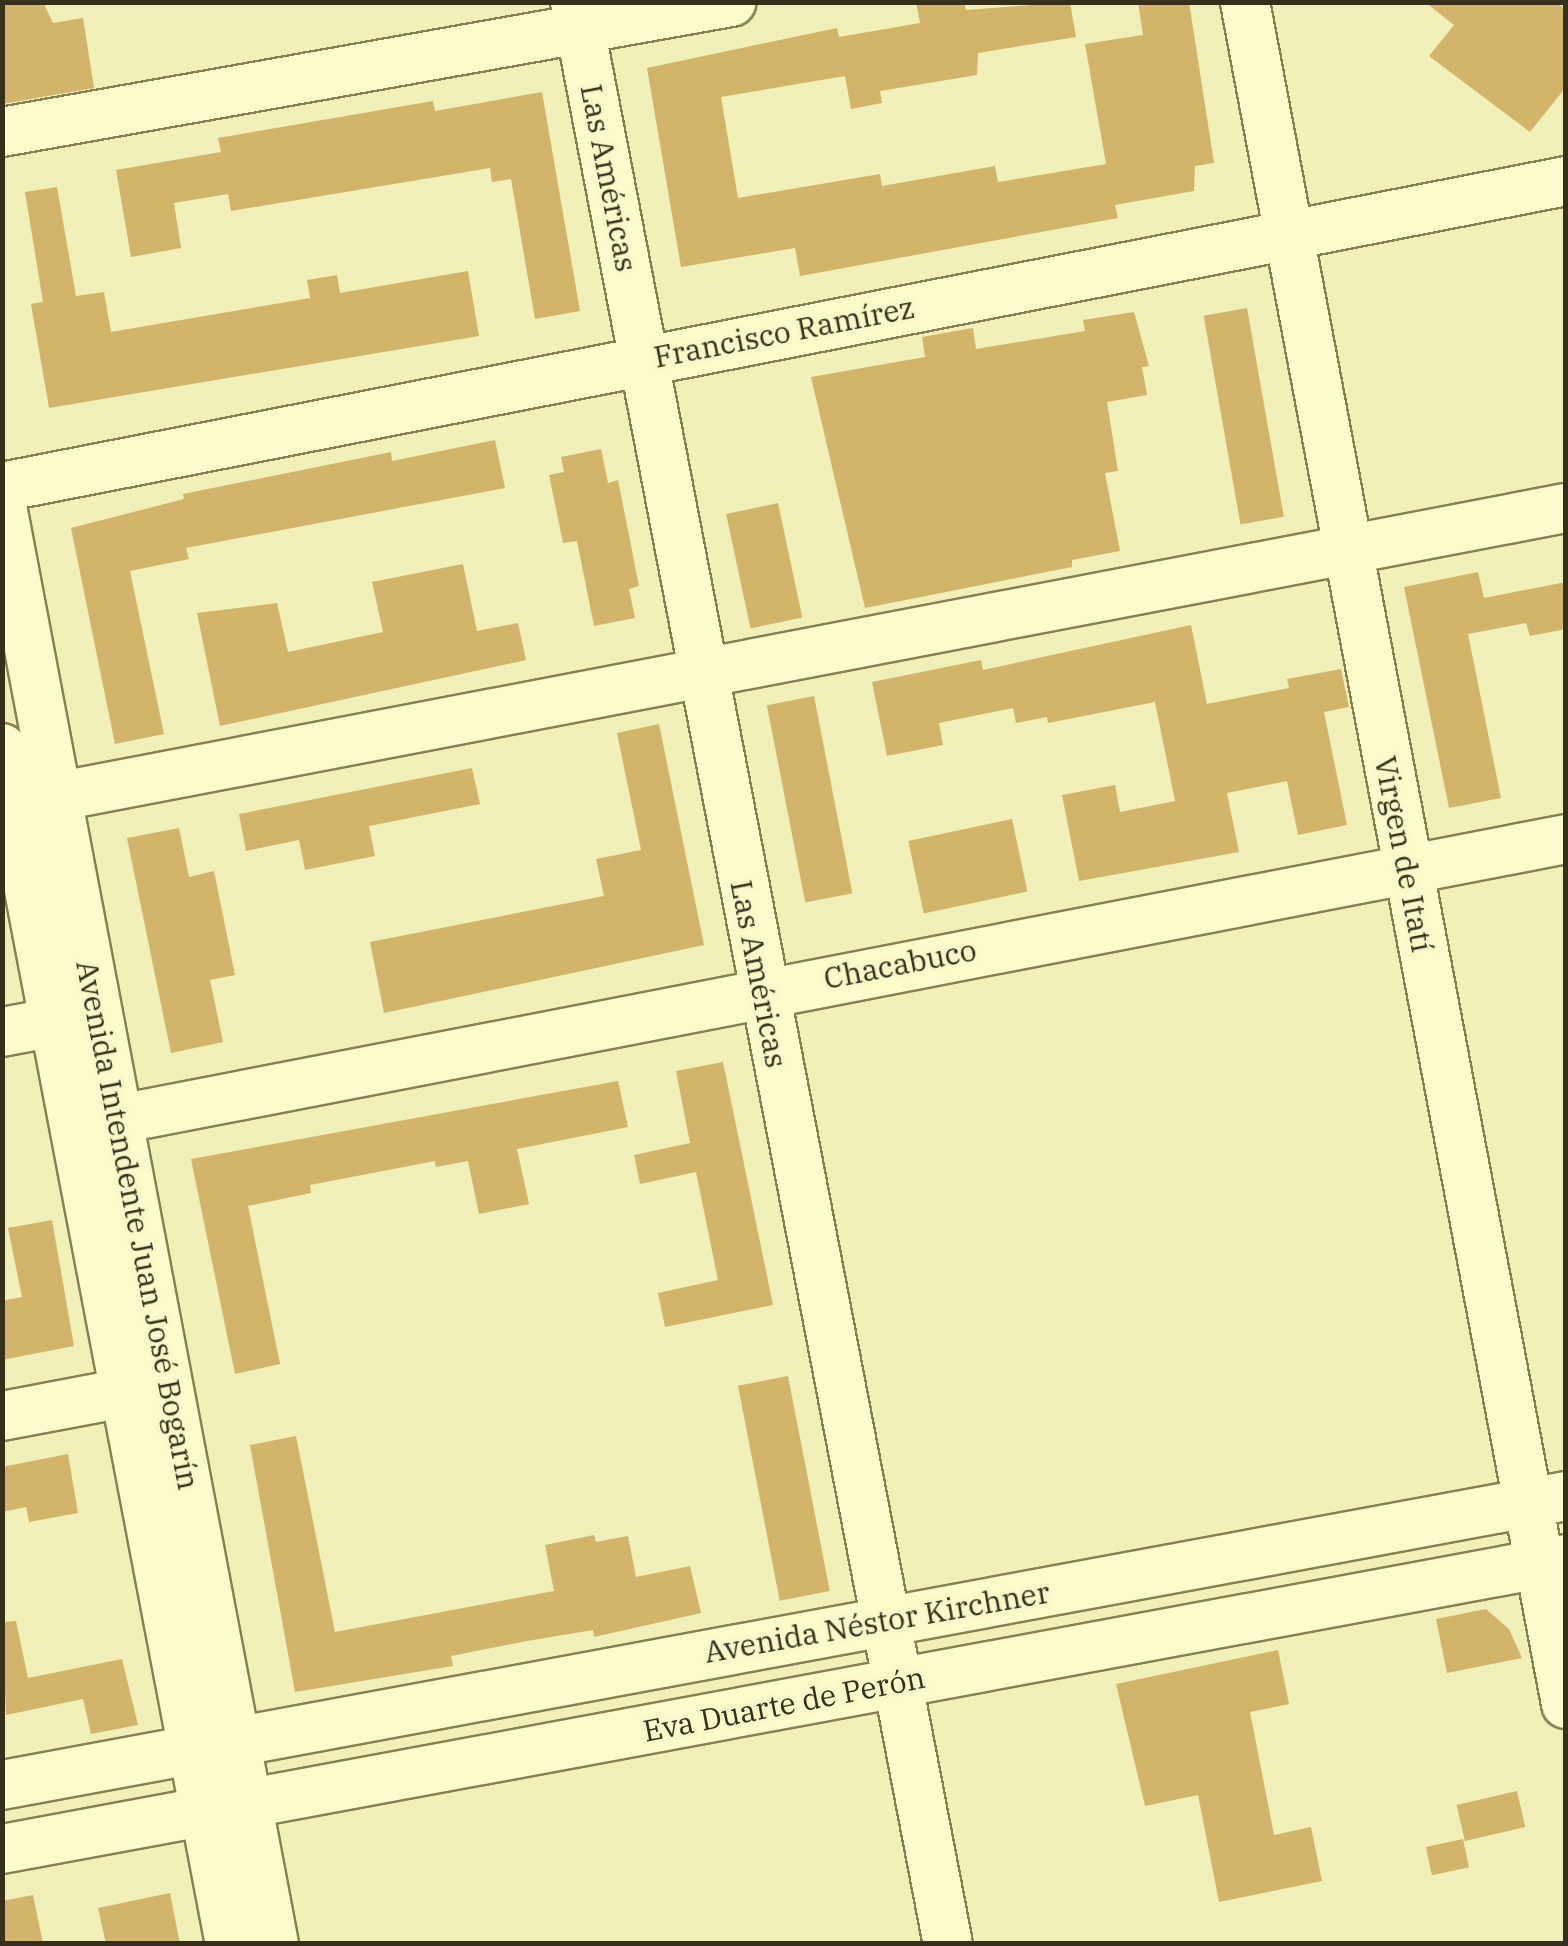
<!DOCTYPE html>
<meta charset="utf-8">
<style>
body{margin:0}
#map{position:relative;width:1568px;height:1946px;overflow:hidden;background:#f1f0b9;font-family:"IBM Plex Serif",serif}
div>[style]{position:absolute}
.building>*{inset:0;background:#d2b46b;transform-origin:0 0}
.roads{filter:drop-shadow(2px 0 #887f53) drop-shadow(-2px 0 #887f53) drop-shadow(0 2px #887f53) drop-shadow(0 -2px #887f53)}
.minor>*{height:48px;margin:-24px;padding:0 24px;transform-origin:24px;border-radius:24px;background:#fbfbcc}
span{translate:-50% -50%;white-space:nowrap;text-align:center;line-height:1.15;-webkit-text-stroke:8px #f8f8c9;paint-order:stroke}
.street-label{font-size:30px;color:#362f19}
.frame{position:absolute;inset:0;border:5px solid #362f19;pointer-events:none}
</style>
<div id="map">
<div class="building">
<i style="clip-path:polygon(2px 2px,43px 2px,53px 23px,83px 18px,94px 88px,2px 104px)"></i>
<i style="clip-path:polygon(916px 2px,964px 2px,966px 10px,1070px 2px,1076px 37px,978px 53px,977px 75px,880px 91px,882px 103px,851px 109px,845px 76px,721px 97px,738px 198px,880px 174px,882px 186px,995px 166px,998px 182px,1106px 164px,1085px 44px,1143px 35px,1138px 2px,1189px 2px,1214px 163px,1195px 166px,1194px 191px,1115px 205px,1118px 218px,800px 276px,795px 248px,681px 267px,647px 68px,837px 28px,839px 37px,920px 23px)"></i>
<i style="clip-path:polygon(1425px 2px,1556px 2px,1566px 10px,1566px 87px,1530px 132px,1429px 56px,1454px 25px)"></i>
<i style="clip-path:polygon(542px 92px,580px 311px,535px 319px,511px 179px,492px 182px,490px 168px,231px 211px,228px 194px,174px 203px,181px 248px,131px 257px,116px 170px,221px 152px,218px 138px,433px 101px,435px 111px)"></i>
<i style="clip-path:polygon(57px 187px,76px 296px,104px 292px,111px 332px,310px 298px,307px 280px,337px 275px,340px 293px,468px 271px,479px 336px,49px 408px,31px 304px,43px 302px,25px 192px)"></i>
<i style="left:1247px;top:308px;width:212px;height:44px;rotate:80deg"></i>
<i style="clip-path:polygon(1134px 312px,1149px 366px,1142px 367px,1147px 395px,1107px 402px,1118px 471px,1105px 473px,1120px 551px,1072px 560px,1072px 567px,865px 608px,811px 377px,925px 357px,922px 337px,973px 328px,976px 349px,1085px 331px,1083px 320px)"></i>
<i style="clip-path:polygon(495px 440px,505px 488px,186px 548px,189px 559px,130px 571px,164px 734px,115px 744px,71px 528px,184px 499px,183px 494px,391px 452px,392px 461px)"></i>
<i style="clip-path:polygon(601px 449px,608px 483px,618px 480px,639px 586px,629px 589px,635px 618px,594px 626px,577px 541px,563px 543px,549px 475px,564px 472px,561px 457px)"></i>
<i style="left:778px;top:503px;width:117px;height:53px;rotate:78deg"></i>
<i style="clip-path:polygon(463px 564px,477px 631px,518px 623px,526px 660px,220px 726px,197px 613px,277px 603px,288px 652px,383px 632px,372px 582px)"></i>
<i style="clip-path:polygon(1478px 572px,1484px 598px,1566px 582px,1566px 629px,1530px 636px,1526px 623px,1468px 634px,1501px 798px,1449px 808px,1404px 587px)"></i>
<i style="clip-path:polygon(1191px 625px,1207px 704px,1289px 688px,1287px 679px,1341px 669px,1349px 707px,1324px 712px,1347px 825px,1298px 835px,1287px 781px,1227px 793px,1239px 852px,1079px 881px,1062px 795px,1115px 785px,1120px 812px,1175px 801px,1155px 702px,1048px 723px,1047px 717px,1016px 723px,1013px 708px,939px 723px,943px 745px,887px 756px,872px 682px,981px 660px,983px 670px)"></i>
<i style="left:814px;top:696px;width:201px;height:48px;rotate:79deg"></i>
<i style="clip-path:polygon(659px 724px,704px 945px,384px 1013px,370px 942px,604px 896px,596px 859px,641px 850px,617px 733px)"></i>
<i style="clip-path:polygon(472px 768px,480px 804px,369px 826px,375px 856px,305px 870px,299px 840px,246px 851px,239px 814px)"></i>
<i style="left:1012px;top:819px;width:74px;height:106px;rotate:78deg"></i>
<i style="clip-path:polygon(179px 828px,189px 877px,214px 871px,235px 975px,210px 980px,223px 1042px,171px 1053px,127px 838px)"></i>
<i style="clip-path:polygon(723px 1062px,773px 1305px,665px 1327px,658px 1293px,718px 1280px,696px 1172px,640px 1184px,634px 1155px,690px 1143px,676px 1071px)"></i>
<i style="clip-path:polygon(618px 1081px,628px 1127px,517px 1149px,529px 1204px,479px 1214px,468px 1161px,436px 1167px,435px 1161px,310px 1185px,311px 1193px,248px 1206px,280px 1364px,235px 1374px,191px 1159px)"></i>
<i style="clip-path:polygon(52px 1220px,74px 1346px,2px 1360px,2px 1301px,22px 1297px,8px 1228px)"></i>
<i style="left:788px;top:1376px;width:219px;height:51px;rotate:79deg"></i>
<i style="clip-path:polygon(296px 1436px,335px 1632px,554px 1591px,545px 1545px,594px 1535px,596px 1542px,628px 1536px,636px 1577px,690px 1566px,701px 1613px,594px 1637px,593px 1630px,527px 1641px,451px 1656px,453px 1666px,295px 1692px,250px 1445px)"></i>
<i style="clip-path:polygon(68px 1454px,78px 1513px,29px 1522px,26px 1507px,2px 1512px,2px 1467px)"></i>
<i style="clip-path:polygon(1486px 1609px,1509px 1629px,1522px 1658px,1447px 1673px,1436px 1619px)"></i>
<i style="clip-path:polygon(16px 1621px,28px 1678px,122px 1659px,138px 1725px,91px 1734px,83px 1699px,6px 1715px,2px 1622px)"></i>
<i style="clip-path:polygon(1278px 1650px,1289px 1704px,1250px 1712px,1274px 1835px,1311px 1827px,1322px 1881px,1219px 1902px,1198px 1795px,1145px 1806px,1116px 1684px)"></i>
<i style="left:1517px;top:1791px;width:37px;height:62px;rotate:77deg"></i>
<i style="left:1463px;top:1839px;width:29px;height:38px;rotate:78deg"></i>
<i style="clip-path:polygon(170px 1893px,180px 1944px,106px 1944px,98px 1908px)"></i>
<i style="clip-path:polygon(33px 1895px,43px 1944px,2px 1944px,2px 1901px)"></i>
</div>
<div class="roads">
<div class="minor">
<i style="left:575px;top:2px;width:1977px;rotate:79.13deg"></i>
<i style="left:1245px;top:2px;width:1732px;rotate:79.32deg"></i>
<i style="left:2px;top:132px;width:741px;rotate:-10.11deg"></i>
<i style="left:2px;top:487px;width:1594px;rotate:-11.07deg"></i>
<i style="left:2px;top:506px;width:1463px;rotate:79.29deg"></i>
<i style="left:2px;top:748px;width:1218px;rotate:79.21deg"></i>
<i style="left:13px;top:805px;width:1581px;rotate:-10.83deg"></i>
<i style="left:2px;top:1032px;width:54px;rotate:-10.7deg"></i>
<i style="left:119px;top:1119px;width:1474px;rotate:-10.95deg"></i>
<i style="left:2px;top:1416px;width:157px;rotate:-10.7deg"></i>
<i style="left:2px;top:1785px;width:1590px;rotate:-10.47deg"></i>
<i style="left:2px;top:1849px;width:1591px;rotate:-10.5deg"></i>
</div>
</div>
<div class="street-label">
<span style="left:609px;top:178px;rotate:79deg">Las Américas</span>
<span style="left:784px;top:332px;rotate:-11deg">Francisco Ramírez</span>
<span style="left:1404px;top:854px;rotate:79deg">Virgen de Itatí</span>
<span style="left:900px;top:964px;rotate:-11deg">Chacabuco</span>
<span style="left:759px;top:974px;rotate:79deg">Las Américas</span>
<span style="left:138px;top:1225px;rotate:79deg">Avenida Intendente Juan José Bogarín</span>
<span style="left:877px;top:1622px;rotate:-10deg">Avenida Néstor Kirchner</span>
<span style="left:784px;top:1704px;rotate:-11deg">Eva Duarte de Perón</span>
</div>
<div class="frame"></div>
</div>
